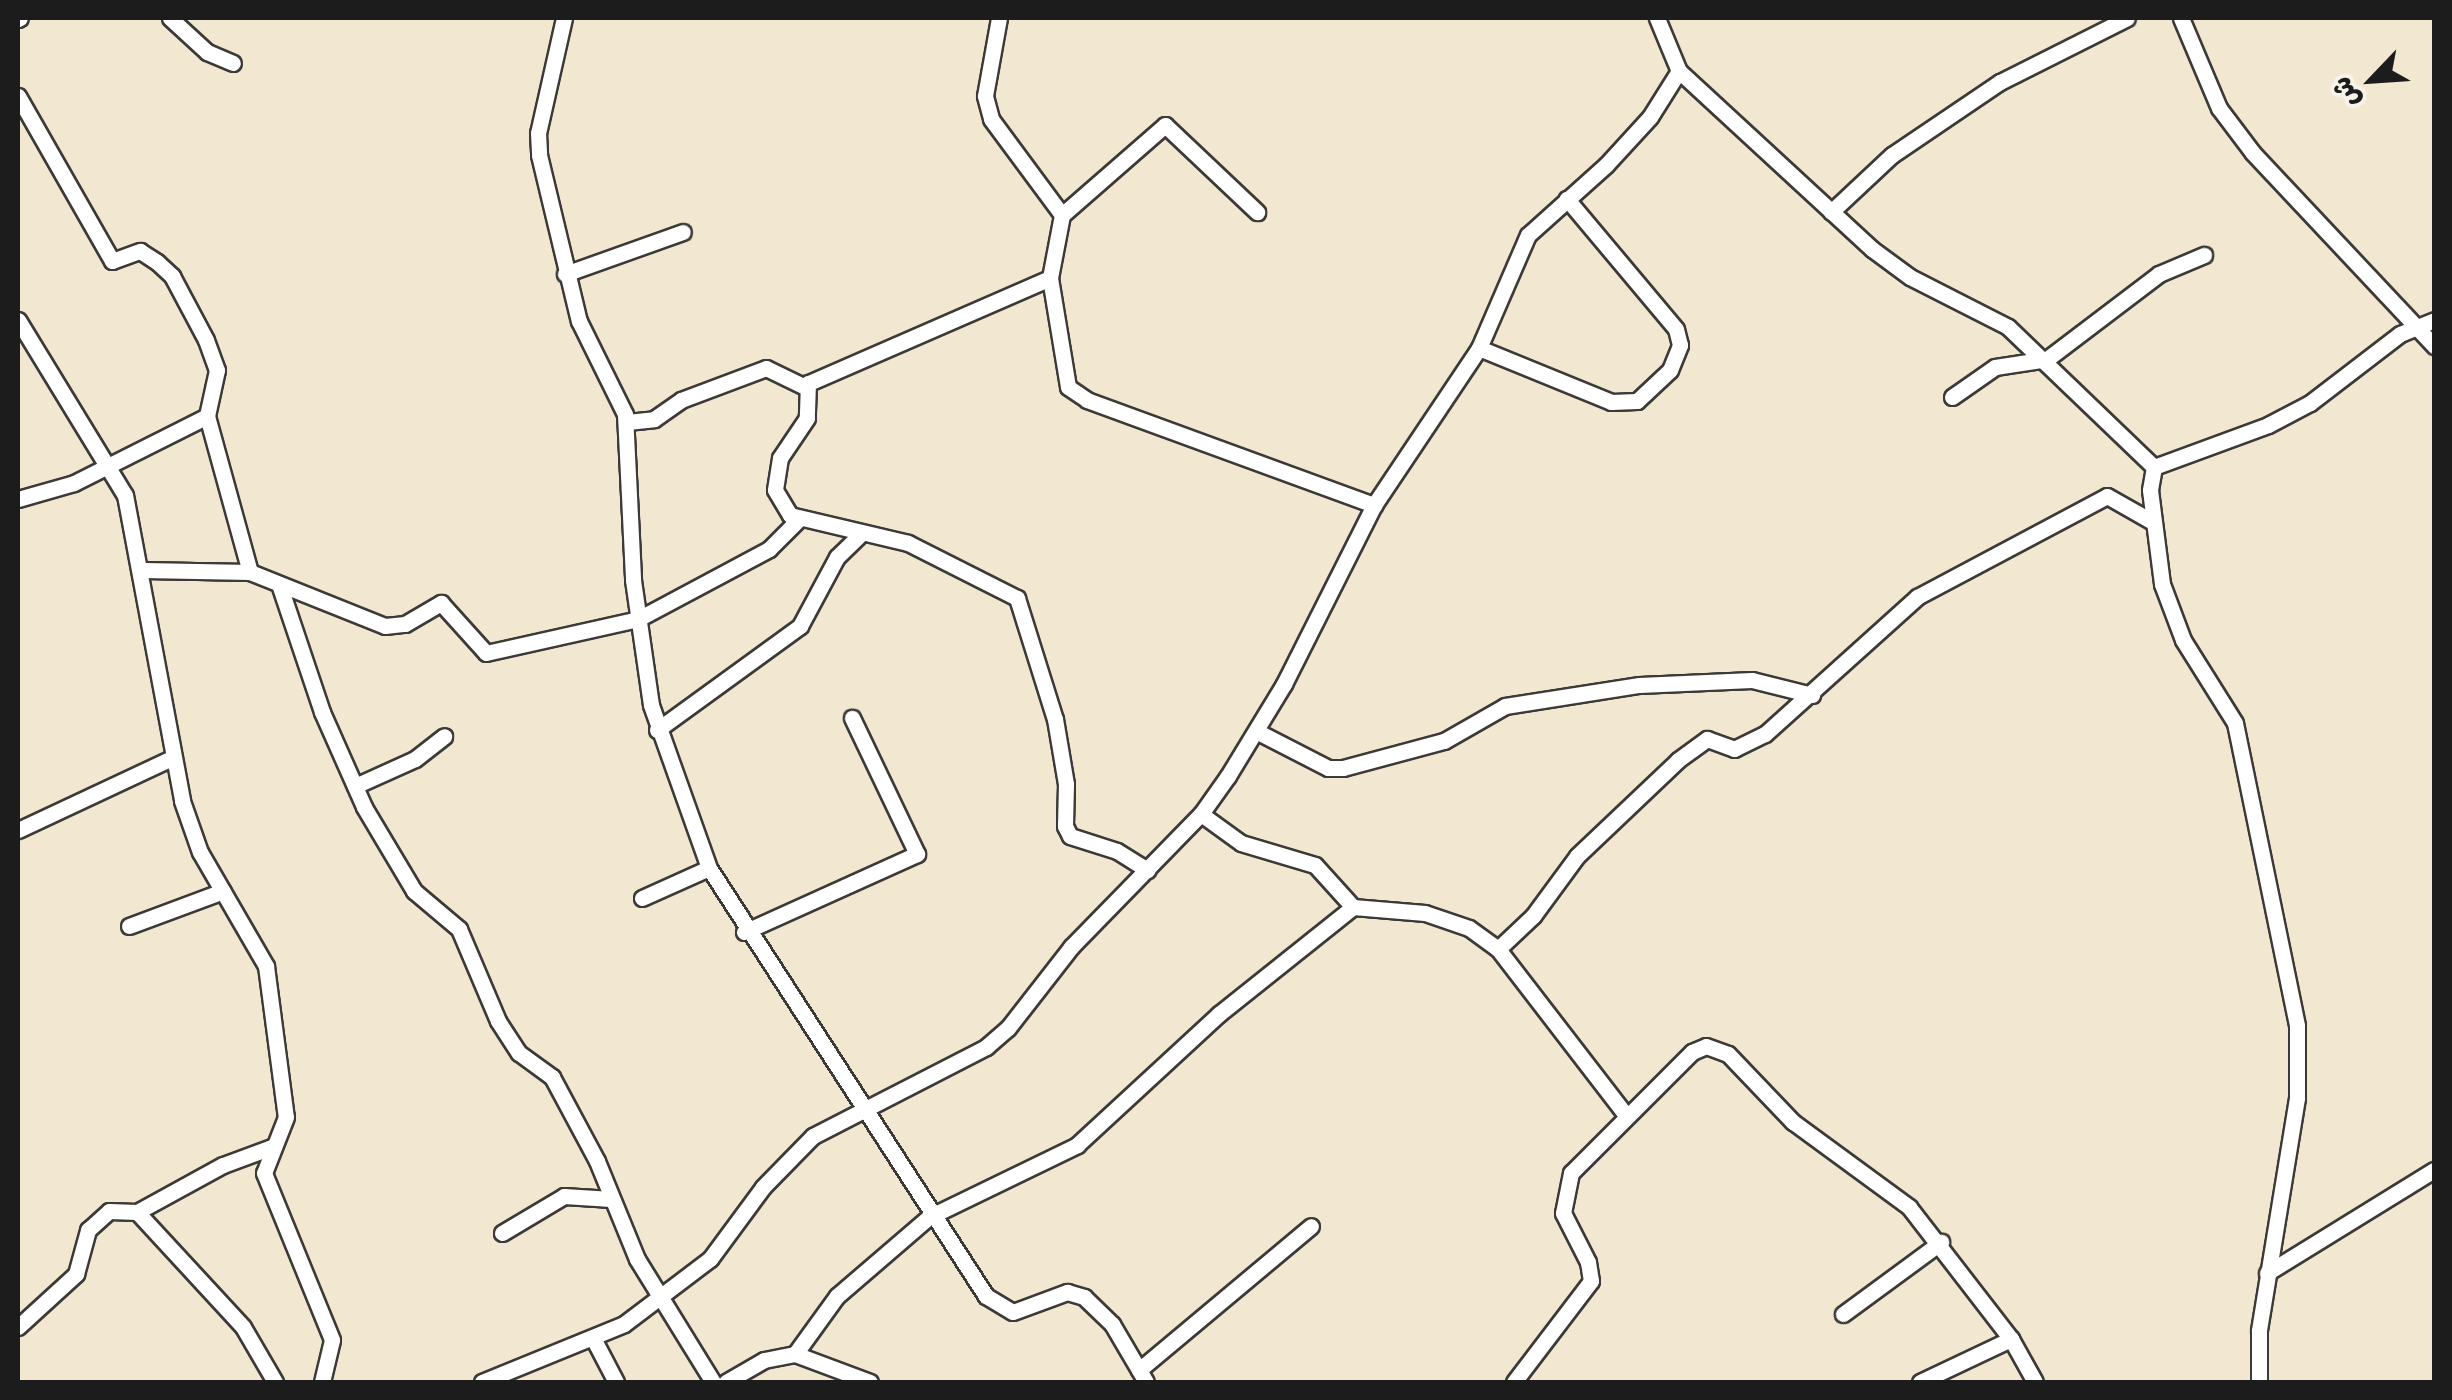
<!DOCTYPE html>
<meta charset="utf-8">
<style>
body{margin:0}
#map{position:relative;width:2452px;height:1400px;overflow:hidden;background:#f2e7d0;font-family:"Shantell Sans","Playpen Sans Arabic",sans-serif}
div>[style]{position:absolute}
.roads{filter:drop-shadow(2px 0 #3c3a37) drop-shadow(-2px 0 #3c3a37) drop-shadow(0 2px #3c3a37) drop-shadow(0 -2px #3c3a37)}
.minor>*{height:15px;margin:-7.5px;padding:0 7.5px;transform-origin:7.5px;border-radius:7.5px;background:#fff}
span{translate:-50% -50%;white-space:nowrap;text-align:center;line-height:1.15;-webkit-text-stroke:10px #f7f3e8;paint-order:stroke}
.frame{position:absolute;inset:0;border:20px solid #1c1c1c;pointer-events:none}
.north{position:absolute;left:2322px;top:30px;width:100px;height:100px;-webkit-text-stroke:8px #f7f3e8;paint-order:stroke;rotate:245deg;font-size:28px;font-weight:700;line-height:40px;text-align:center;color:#1c1c1c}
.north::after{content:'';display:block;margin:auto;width:35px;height:45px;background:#1c1c1c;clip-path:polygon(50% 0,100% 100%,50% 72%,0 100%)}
</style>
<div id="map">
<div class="roads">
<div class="minor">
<i style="left:170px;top:18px;width:50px;rotate:42.6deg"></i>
<i style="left:207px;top:52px;width:28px;rotate:23deg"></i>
<i style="left:564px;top:18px;width:118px;rotate:102.7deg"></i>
<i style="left:538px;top:133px;width:22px;rotate:87deg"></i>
<i style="left:539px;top:155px;width:171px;rotate:76.5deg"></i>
<i style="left:579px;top:321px;width:104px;rotate:63.7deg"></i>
<i style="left:625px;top:414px;width:166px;rotate:87.2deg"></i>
<i style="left:633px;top:580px;width:126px;rotate:81.8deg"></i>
<i style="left:651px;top:705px;width:173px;rotate:70.4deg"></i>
<i style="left:709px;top:868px;width:510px;rotate:57.09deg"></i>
<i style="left:986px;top:1296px;width:31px;rotate:31deg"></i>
<i style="left:1013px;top:1312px;width:58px;rotate:-20.3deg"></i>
<i style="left:1067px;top:1292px;width:18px;rotate:16deg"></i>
<i style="left:1084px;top:1297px;width:39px;rotate:44deg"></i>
<i style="left:1112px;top:1324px;width:67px;rotate:59.6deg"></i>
<i style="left:999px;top:18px;width:79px;rotate:100.2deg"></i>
<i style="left:985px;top:96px;width:24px;rotate:75deg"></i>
<i style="left:991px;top:119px;width:119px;rotate:53.5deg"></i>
<i style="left:1062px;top:215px;width:64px;rotate:100.8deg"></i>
<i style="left:1050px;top:278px;width:110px;rotate:80.6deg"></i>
<i style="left:1068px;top:387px;width:23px;rotate:34deg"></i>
<i style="left:1087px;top:400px;width:306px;rotate:20.1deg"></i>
<i style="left:1657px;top:18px;width:57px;rotate:67.5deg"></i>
<i style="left:1679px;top:71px;width:263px;rotate:42.7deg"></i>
<i style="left:1872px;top:249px;width:47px;rotate:36.4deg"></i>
<i style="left:1910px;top:277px;width:110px;rotate:27deg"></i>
<i style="left:2008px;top:327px;width:202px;rotate:43.8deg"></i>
<i style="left:2154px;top:467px;width:121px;rotate:-20.2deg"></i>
<i style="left:2268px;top:425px;width:47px;rotate:-27.6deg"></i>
<i style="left:2310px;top:403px;width:113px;rotate:-37.5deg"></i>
<i style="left:2400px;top:334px;width:37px;rotate:-22deg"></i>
<i style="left:2181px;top:18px;width:98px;rotate:67.1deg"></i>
<i style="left:2219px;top:108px;width:56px;rotate:52.9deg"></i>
<i style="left:2253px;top:153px;width:265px;rotate:46.8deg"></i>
<i style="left:18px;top:19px;width:2px;rotate:-27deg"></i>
<i style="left:18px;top:96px;width:190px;rotate:60.3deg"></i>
<i style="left:112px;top:261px;width:30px;rotate:-20deg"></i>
<i style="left:140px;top:251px;width:20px;rotate:33deg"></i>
<i style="left:157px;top:262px;width:21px;rotate:43deg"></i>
<i style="left:172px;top:276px;width:72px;rotate:62deg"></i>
<i style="left:206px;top:340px;width:32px;rotate:70deg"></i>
<i style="left:217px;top:370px;width:47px;rotate:102.3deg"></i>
<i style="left:207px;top:416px;width:162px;rotate:74.6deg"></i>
<i style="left:1831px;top:212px;width:83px;rotate:-43.1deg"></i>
<i style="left:1892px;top:155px;width:130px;rotate:-34.1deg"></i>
<i style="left:2000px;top:82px;width:142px;rotate:-26.7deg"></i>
<i style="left:1062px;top:215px;width:137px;rotate:-41.1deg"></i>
<i style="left:1165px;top:125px;width:127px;rotate:43.4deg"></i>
<i style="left:565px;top:274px;width:125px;rotate:-19.6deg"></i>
<i style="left:1050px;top:278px;width:264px;rotate:156.5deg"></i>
<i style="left:808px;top:383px;width:35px;rotate:92deg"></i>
<i style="left:807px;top:418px;width:48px;rotate:124deg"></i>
<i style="left:780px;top:458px;width:32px;rotate:99deg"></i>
<i style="left:775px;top:490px;width:29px;rotate:59deg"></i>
<i style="left:790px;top:515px;width:121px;rotate:13.3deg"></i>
<i style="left:908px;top:543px;width:122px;rotate:26.8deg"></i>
<i style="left:1017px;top:598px;width:127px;rotate:72.6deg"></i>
<i style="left:1055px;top:719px;width:66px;rotate:80.4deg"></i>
<i style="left:1066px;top:784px;width:42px;rotate:91.4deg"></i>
<i style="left:1065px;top:826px;width:11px;rotate:63deg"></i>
<i style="left:1070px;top:836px;width:49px;rotate:17.7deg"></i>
<i style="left:1117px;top:851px;width:36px;rotate:32deg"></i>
<i style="left:18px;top:320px;width:205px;rotate:58.6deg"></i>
<i style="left:125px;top:495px;width:311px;rotate:79.4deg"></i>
<i style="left:182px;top:801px;width:54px;rotate:70.6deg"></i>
<i style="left:200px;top:852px;width:132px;rotate:59.9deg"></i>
<i style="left:266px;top:966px;width:152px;rotate:82.5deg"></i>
<i style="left:286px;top:1117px;width:60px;rotate:111.4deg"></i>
<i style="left:264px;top:1173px;width:180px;rotate:67.8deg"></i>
<i style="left:332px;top:1340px;width:43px;rotate:103.4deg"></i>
<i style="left:1479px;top:348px;width:143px;rotate:22.2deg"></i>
<i style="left:1611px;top:402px;width:26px;rotate:-2deg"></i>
<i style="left:1637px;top:401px;width:45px;rotate:-43.2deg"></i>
<i style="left:1670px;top:370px;width:27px;rotate:-68deg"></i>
<i style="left:1680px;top:345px;width:16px;rotate:-104deg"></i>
<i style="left:1676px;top:329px;width:170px;rotate:-130deg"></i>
<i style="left:1952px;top:397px;width:52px;rotate:-34.9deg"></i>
<i style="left:1995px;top:367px;width:53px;rotate:-8.7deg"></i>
<i style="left:2047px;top:359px;width:141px;rotate:-37.2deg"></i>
<i style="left:2159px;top:274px;width:49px;rotate:-22.9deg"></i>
<i style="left:627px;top:422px;width:27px;rotate:-6deg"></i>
<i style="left:654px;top:419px;width:33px;rotate:-35deg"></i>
<i style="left:681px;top:400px;width:91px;rotate:-20.6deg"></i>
<i style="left:766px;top:368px;width:43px;rotate:26deg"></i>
<i style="left:2154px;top:467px;width:23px;rotate:100deg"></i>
<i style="left:2150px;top:490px;width:95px;rotate:82.7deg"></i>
<i style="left:2162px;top:584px;width:60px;rotate:69.4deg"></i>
<i style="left:2183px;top:640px;width:98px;rotate:57.9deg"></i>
<i style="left:2235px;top:723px;width:309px;rotate:78.4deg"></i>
<i style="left:2297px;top:1026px;width:72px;rotate:90deg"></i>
<i style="left:2297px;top:1098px;width:236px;rotate:99.3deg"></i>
<i style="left:2259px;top:1331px;width:51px;rotate:90deg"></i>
<i style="left:18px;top:499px;width:58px;rotate:-15.9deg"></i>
<i style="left:74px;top:483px;width:149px;rotate:-26.7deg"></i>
<i style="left:143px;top:570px;width:107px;rotate:1.1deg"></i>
<i style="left:250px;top:572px;width:145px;rotate:21.8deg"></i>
<i style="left:385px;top:626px;width:20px;rotate:-6deg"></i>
<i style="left:405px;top:624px;width:42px;rotate:-30.3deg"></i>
<i style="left:441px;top:603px;width:67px;rotate:48deg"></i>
<i style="left:486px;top:653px;width:156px;rotate:-12.6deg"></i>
<i style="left:638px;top:619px;width:149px;rotate:-28.1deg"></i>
<i style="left:769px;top:549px;width:44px;rotate:-45deg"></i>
<i style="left:280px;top:587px;width:132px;rotate:71.4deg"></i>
<i style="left:322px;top:712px;width:104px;rotate:66.1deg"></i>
<i style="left:364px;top:807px;width:98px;rotate:59.2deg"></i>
<i style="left:414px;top:891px;width:59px;rotate:40.2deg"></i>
<i style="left:459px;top:929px;width:100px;rotate:67deg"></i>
<i style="left:498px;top:1021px;width:38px;rotate:57deg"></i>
<i style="left:519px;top:1053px;width:41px;rotate:36deg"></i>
<i style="left:552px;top:1077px;width:95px;rotate:61.8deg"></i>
<i style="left:597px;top:1161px;width:106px;rotate:67.8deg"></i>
<i style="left:637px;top:1259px;width:145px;rotate:58.3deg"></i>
<i style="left:657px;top:730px;width:177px;rotate:-36deg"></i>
<i style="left:800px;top:626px;width:78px;rotate:-61.8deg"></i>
<i style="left:837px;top:557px;width:30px;rotate:-44deg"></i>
<i style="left:1256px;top:731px;width:81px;rotate:27.2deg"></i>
<i style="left:1328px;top:768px;width:15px"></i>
<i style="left:1343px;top:768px;width:105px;rotate:-15deg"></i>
<i style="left:1444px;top:741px;width:70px;rotate:-29.8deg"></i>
<i style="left:1505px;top:706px;width:136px;rotate:-8.9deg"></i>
<i style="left:1639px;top:685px;width:113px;rotate:-2.5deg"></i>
<i style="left:1752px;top:680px;width:62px;rotate:14deg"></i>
<i style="left:355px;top:786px;width:66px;rotate:-24.2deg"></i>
<i style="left:415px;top:759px;width:37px;rotate:-38deg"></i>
<i style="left:1201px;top:814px;width:49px;rotate:35.9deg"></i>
<i style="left:1241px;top:843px;width:77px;rotate:16.6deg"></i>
<i style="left:1315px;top:865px;width:57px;rotate:47.9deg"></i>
<i style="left:1353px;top:907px;width:72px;rotate:4.8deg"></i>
<i style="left:1425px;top:913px;width:46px;rotate:18.8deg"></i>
<i style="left:1469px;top:928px;width:36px;rotate:36deg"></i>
<i style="left:1498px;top:949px;width:210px;rotate:52.4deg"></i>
<i style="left:18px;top:830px;width:170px;rotate:-25.1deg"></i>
<i style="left:642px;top:898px;width:73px;rotate:-24.1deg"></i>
<i style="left:129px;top:926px;width:100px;rotate:-20.4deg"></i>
<i style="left:744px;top:932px;width:190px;rotate:-24.3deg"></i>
<i style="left:917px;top:854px;width:151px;rotate:-115.5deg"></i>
<i style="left:1498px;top:949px;width:48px;rotate:-43.3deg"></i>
<i style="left:1533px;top:916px;width:74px;rotate:-53.7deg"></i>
<i style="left:1577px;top:856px;width:139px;rotate:-43.5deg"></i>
<i style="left:1678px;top:760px;width:36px;rotate:-36deg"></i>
<i style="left:1707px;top:739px;width:29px;rotate:20deg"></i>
<i style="left:1734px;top:749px;width:34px;rotate:-26deg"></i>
<i style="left:1765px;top:734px;width:205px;rotate:-42deg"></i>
<i style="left:1917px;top:597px;width:215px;rotate:-28deg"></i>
<i style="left:2107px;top:496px;width:53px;rotate:29.5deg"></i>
<i style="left:137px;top:1212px;width:156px;rotate:47.3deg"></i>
<i style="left:243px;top:1327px;width:64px;rotate:59.8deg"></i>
<i style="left:502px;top:1233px;width:72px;rotate:-30.8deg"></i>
<i style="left:564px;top:1196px;width:47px;rotate:3.7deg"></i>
<i style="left:2267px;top:1273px;width:196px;rotate:-31.7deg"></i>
<i style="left:1843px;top:1314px;width:122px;rotate:-36.3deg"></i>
<i style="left:18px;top:1327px;width:79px;rotate:-42.4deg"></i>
<i style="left:76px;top:1274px;width:46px;rotate:-74.7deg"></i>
<i style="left:88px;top:1230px;width:28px;rotate:-42deg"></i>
<i style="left:109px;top:1211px;width:28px;rotate:2deg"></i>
<i style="left:137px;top:1212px;width:98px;rotate:-28.7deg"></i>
<i style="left:223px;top:1165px;width:54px;rotate:-20.4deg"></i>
<i style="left:593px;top:1338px;width:50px;rotate:62.4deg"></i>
<i style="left:795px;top:1354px;width:72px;rotate:-54.1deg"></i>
<i style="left:837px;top:1296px;width:121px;rotate:-40.7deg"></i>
<i style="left:929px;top:1217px;width:165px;rotate:-25.9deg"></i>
<i style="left:1077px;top:1145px;width:193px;rotate:-42.7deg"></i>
<i style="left:1219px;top:1014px;width:171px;rotate:-38.6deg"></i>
<i style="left:1139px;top:1370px;width:224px;rotate:-39.9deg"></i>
<i style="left:482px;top:1382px;width:153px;rotate:-22.2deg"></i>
<i style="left:624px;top:1324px;width:108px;rotate:-37.1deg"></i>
<i style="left:710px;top:1259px;width:89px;rotate:-53.6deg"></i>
<i style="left:763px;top:1187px;width:71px;rotate:-45.6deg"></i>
<i style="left:813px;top:1136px;width:195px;rotate:-27.2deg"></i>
<i style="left:986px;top:1047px;width:29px;rotate:-41deg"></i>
<i style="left:1008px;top:1028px;width:103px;rotate:-52.1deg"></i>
<i style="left:1071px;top:947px;width:186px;rotate:-45.7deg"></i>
<i style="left:1201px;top:814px;width:47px;rotate:-54.6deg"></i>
<i style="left:1228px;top:776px;width:108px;rotate:-58.7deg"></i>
<i style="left:1284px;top:684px;width:200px;rotate:-63.3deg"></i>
<i style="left:1374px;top:505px;width:189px;rotate:-56.2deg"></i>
<i style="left:1479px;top:348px;width:123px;rotate:-66.6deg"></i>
<i style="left:1528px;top:235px;width:105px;rotate:-41.9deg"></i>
<i style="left:1606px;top:165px;width:65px;rotate:-47.5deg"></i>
<i style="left:1650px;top:117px;width:54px;rotate:-57.8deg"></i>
<i style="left:726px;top:1382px;width:44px;rotate:-30.1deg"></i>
<i style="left:764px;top:1360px;width:32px;rotate:-11deg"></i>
<i style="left:795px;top:1354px;width:80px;rotate:20.5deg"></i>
<i style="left:1514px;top:1382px;width:127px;rotate:-52.7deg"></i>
<i style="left:1591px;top:1281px;width:19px;rotate:-99deg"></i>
<i style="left:1588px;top:1262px;width:55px;rotate:-117deg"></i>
<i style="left:1563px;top:1213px;width:41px;rotate:-78.7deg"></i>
<i style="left:1571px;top:1173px;width:171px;rotate:-45deg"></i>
<i style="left:1692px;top:1052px;width:15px;rotate:-23deg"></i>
<i style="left:1706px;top:1046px;width:23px;rotate:20deg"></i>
<i style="left:1728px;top:1054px;width:94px;rotate:46.3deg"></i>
<i style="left:1793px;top:1122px;width:144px;rotate:36.2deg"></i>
<i style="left:1909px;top:1207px;width:167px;rotate:52.3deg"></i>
<i style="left:2011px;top:1339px;width:49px;rotate:60.8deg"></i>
<i style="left:1920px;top:1382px;width:101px;rotate:-25.3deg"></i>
</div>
</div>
<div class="frame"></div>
<div class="north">ش</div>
</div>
